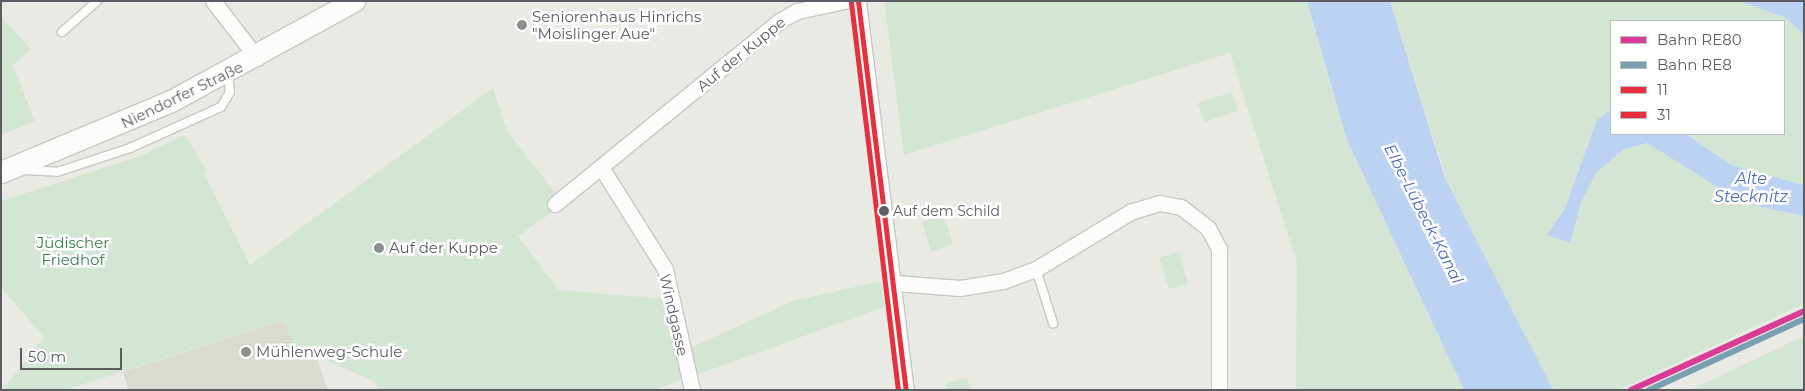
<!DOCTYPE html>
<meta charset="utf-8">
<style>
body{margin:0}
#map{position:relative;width:1805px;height:391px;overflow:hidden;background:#eaeae5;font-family:Montserrat,sans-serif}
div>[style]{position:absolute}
.education>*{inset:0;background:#dadad3}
.green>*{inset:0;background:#d3e6d4;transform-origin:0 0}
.water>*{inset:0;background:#bcd2f2}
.roads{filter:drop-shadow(1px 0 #c7c7c5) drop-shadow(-1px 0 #c7c7c5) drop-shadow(0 1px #c7c7c5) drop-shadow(0 -1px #c7c7c5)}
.lane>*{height:8px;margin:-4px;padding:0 4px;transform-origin:4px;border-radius:4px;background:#fcfcfb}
.street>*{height:15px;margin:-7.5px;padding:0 7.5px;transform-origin:7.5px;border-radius:7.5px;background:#fcfcfb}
.secondary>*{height:21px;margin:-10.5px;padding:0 10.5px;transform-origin:10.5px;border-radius:10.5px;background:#fcfcfb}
.bus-1>*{height:5px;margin:-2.5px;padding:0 2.5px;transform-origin:2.5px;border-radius:2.5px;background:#e7303d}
.bus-2>*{height:5px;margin:-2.5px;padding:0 2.5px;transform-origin:2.5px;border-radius:2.5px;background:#e7303d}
.rail-1>*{height:6px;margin:-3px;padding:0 3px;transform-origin:3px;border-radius:3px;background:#d83c96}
.rail-2>*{height:6px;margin:-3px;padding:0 3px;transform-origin:3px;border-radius:3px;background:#78a0ae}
.dots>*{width:14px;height:14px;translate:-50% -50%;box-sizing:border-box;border:2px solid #fff;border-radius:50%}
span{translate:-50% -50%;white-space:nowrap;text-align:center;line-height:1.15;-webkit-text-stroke:5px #fff;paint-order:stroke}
.bus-label{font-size:14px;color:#5b5d62}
.left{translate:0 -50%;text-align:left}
.poi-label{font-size:15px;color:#5b5d62}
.street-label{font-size:15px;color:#5b5d62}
.park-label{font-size:15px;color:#3c814b}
.water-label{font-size:16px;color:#4d6fb9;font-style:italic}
.frame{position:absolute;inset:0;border:2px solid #5b5d62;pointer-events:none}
.legend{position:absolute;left:1610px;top:20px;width:175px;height:115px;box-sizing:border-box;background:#fff;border:1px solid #bdbec0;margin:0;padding:6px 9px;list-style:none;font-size:15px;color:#5b5d62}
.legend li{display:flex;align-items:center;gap:10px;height:25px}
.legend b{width:25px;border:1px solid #bdbec0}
.scale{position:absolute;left:20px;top:348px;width:102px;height:22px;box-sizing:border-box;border:2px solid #5b5d62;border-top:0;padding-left:6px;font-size:15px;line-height:18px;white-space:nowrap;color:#5b5d62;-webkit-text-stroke:4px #fff;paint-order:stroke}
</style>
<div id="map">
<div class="education">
<i style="clip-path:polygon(284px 320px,296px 347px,316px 356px,328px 390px,128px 390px,123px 372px)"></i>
</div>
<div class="green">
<i style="clip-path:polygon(884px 1px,1307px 1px,1347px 140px,1464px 390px,1296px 390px,1297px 263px,1230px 53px,904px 155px)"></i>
<i style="clip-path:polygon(1390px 1px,1740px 1px,1786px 18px,1804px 35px,1804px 185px,1731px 165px,1686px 134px,1784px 134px,1784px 21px,1611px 21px,1611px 110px,1597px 120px,1565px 208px,1547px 235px,1570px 243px,1582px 200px,1597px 172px,1623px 150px,1647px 143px,1743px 203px,1804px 216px,1804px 304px,1618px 390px,1553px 390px,1448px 184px)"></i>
<i style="clip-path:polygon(1px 17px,31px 49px,13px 65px,35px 121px,1px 135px)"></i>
<i style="clip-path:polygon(493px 88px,507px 131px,564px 204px,518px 236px,558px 290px,666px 299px,690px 348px,793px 301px,881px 281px,884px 307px,655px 390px,378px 390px,375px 382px,296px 347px,283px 320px,65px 390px,2px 390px,44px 337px,1px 288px,1px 201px,140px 156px,185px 135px,207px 171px,203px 172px,250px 265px)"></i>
<i style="left:1232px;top:92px;width:20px;height:36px;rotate:72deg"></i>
<i style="left:944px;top:215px;width:31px;height:23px;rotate:73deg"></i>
<i style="left:1179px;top:252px;width:33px;height:20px;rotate:74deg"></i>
<i style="clip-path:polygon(1804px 336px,1804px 390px,1690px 390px)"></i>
<i style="clip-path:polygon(967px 377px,971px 390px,947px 390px,946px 384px)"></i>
</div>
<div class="water">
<i style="clip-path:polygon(1307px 1px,1390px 1px,1445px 178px,1553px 390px,1464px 390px,1347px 140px)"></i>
<i style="clip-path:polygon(1740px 1px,1804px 1px,1804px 35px,1786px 18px)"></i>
<i style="clip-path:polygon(1611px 110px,1611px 134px,1686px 134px,1731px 165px,1804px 185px,1804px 216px,1743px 203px,1647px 143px,1623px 150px,1597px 172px,1582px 200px,1570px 243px,1547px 235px,1565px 208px,1597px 120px)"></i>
</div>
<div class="roads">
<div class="lane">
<i style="left:62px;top:32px;width:47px;rotate:-41.5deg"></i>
<i style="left:23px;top:170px;width:34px;rotate:3deg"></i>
<i style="left:57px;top:172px;width:77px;rotate:-18.2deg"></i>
<i style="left:130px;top:148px;width:100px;rotate:-24.3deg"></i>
<i style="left:221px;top:107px;width:17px;rotate:-59deg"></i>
<i style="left:230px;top:92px;width:19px;rotate:-96deg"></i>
<i style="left:1036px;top:269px;width:57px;rotate:72.5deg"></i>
</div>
<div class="street">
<i style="left:213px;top:1px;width:72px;rotate:52.3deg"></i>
<i style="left:858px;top:1px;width:392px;rotate:83deg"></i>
<i style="left:601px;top:167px;width:120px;rotate:57.9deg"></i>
<i style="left:665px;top:269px;width:124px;rotate:77.4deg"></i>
<i style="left:555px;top:204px;width:289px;rotate:-39.2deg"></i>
<i style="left:779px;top:21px;width:21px;rotate:-29deg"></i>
<i style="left:797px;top:11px;width:48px;rotate:-12deg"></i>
<i style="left:895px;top:283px;width:65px;rotate:4.4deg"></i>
<i style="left:960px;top:288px;width:44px;rotate:-9.2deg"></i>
<i style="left:1003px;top:281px;width:35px;rotate:-20deg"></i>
<i style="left:1036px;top:269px;width:110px;rotate:-31.2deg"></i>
<i style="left:1130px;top:212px;width:31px;rotate:-17deg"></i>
<i style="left:1160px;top:203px;width:21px;rotate:11deg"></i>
<i style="left:1181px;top:207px;width:34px;rotate:38deg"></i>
<i style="left:1208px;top:228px;width:24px;rotate:62deg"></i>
<i style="left:1219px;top:249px;width:141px;rotate:90deg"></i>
</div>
<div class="secondary">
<i style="left:1px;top:172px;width:184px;rotate:-22.7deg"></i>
<i style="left:171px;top:101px;width:209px;rotate:-28.7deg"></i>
</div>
</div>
<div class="bus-1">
<i style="left:858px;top:1px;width:392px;rotate:83deg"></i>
</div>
<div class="bus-2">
<i style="left:851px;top:2px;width:391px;rotate:83.1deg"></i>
</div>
<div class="rail-1">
<i style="left:1631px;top:390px;width:190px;rotate:-24.5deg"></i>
</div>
<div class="rail-2">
<i style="left:1649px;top:390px;width:170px;rotate:-24.6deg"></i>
</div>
<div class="dots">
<i style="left:522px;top:25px;background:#8d8e90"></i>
<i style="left:884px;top:211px;background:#5b5d62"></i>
<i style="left:379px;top:248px;background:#8d8e90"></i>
<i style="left:246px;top:352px;background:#8d8e90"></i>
</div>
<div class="bus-label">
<span class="left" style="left:893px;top:211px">Auf dem Schild</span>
</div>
<div class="poi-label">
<span class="left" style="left:532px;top:25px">Seniorenhaus Hinrichs<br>"Moislinger Aue"</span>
<span class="left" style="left:389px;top:248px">Auf der Kuppe</span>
<span class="left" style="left:256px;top:352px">Mühlenweg-Schule</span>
</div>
<div class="street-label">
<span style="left:741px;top:54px;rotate:-39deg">Auf der Kuppe</span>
<span style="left:182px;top:95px;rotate:-26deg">Niendorfer Straße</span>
<span style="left:674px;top:315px;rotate:77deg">Windgasse</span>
</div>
<div class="park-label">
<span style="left:73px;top:251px">Jüdischer<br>Friedhof</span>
</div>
<div class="water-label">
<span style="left:1751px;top:188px">Alte<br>Stecknitz</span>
<span style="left:1423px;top:214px;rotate:63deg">Elbe-Lübeck-Kanal</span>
</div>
<div class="frame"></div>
<ul class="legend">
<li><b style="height:6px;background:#d83c96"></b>Bahn RE80</li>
<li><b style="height:6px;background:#78a0ae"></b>Bahn RE8</li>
<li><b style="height:6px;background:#e7303d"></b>11</li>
<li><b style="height:6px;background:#e7303d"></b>31</li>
</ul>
<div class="scale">50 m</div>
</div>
